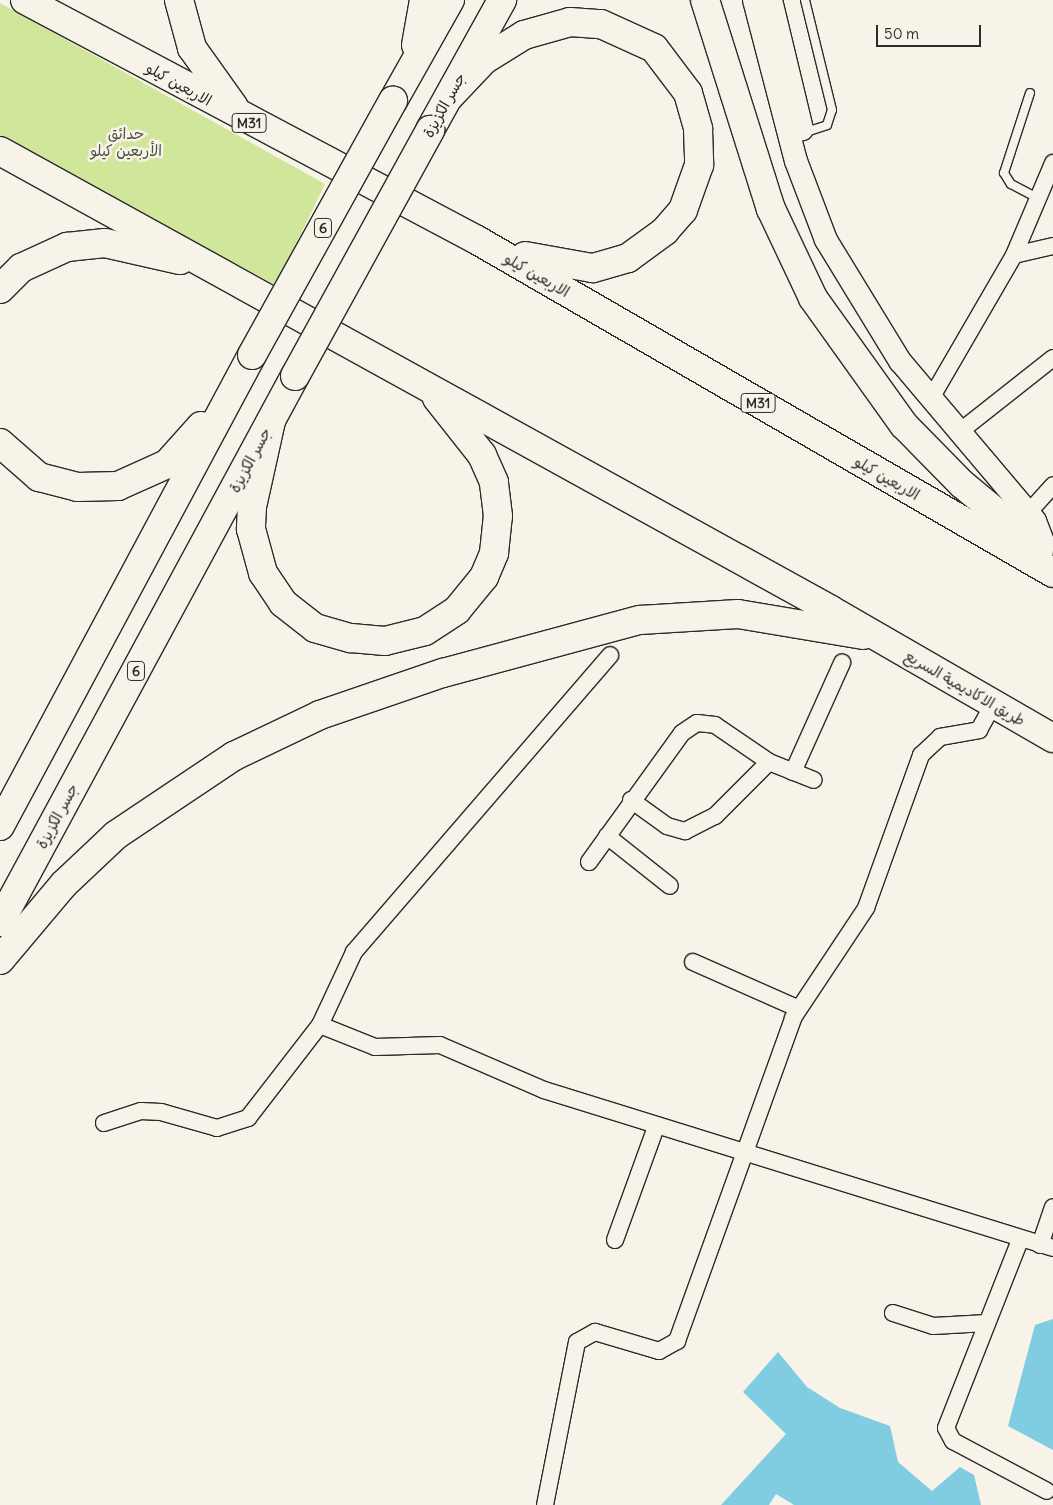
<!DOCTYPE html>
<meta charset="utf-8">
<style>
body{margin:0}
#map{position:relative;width:1053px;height:1505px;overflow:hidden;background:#f7f3e8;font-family:Delius,"Playpen Sans Arabic",sans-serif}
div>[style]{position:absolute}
.green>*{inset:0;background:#cfe69b}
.water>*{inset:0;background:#80cce0}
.roads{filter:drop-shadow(1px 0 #2b2b2b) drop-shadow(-1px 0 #2b2b2b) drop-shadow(0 1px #2b2b2b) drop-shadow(0 -1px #2b2b2b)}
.lane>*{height:8px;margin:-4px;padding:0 4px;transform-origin:4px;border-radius:4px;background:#f7f3e8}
.street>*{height:16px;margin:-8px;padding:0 8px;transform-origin:8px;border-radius:8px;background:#f7f3e8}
.secondary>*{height:22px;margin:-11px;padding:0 11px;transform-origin:11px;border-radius:11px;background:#f7f3e8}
.highway>*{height:28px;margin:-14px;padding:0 14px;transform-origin:14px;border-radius:14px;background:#f7f3e8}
.bridges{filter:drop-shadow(1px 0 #2b2b2b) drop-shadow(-1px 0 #2b2b2b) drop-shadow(0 1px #2b2b2b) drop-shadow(0 -1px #2b2b2b)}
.highway-bridge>*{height:28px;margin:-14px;padding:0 14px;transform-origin:14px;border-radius:14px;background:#f7f3e8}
span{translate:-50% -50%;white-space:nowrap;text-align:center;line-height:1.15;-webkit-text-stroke:5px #f7f3e8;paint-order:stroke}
.shield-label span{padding:1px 4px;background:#f7f3e8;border:1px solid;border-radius:4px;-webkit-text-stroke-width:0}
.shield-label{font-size:14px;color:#2b2b2b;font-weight:700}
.street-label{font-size:15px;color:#2b2b2b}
.park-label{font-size:15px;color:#4c5041}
.scale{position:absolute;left:876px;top:25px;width:105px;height:22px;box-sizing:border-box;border:2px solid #2b2b2b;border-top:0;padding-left:6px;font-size:15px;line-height:18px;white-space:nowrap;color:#2b2b2b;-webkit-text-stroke:4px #f7f3e8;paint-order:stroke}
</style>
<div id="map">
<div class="green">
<i style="clip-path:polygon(0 3px,325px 184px,276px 285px,0 139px)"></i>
</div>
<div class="water">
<i style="clip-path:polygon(1053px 1319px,1053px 1450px,1008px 1426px,1035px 1325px)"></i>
<i style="clip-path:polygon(778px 1352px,807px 1387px,840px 1408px,890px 1426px,898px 1462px,932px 1491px,960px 1467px,974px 1475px,981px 1505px,794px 1505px,776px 1494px,769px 1505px,721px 1505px,786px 1434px,743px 1392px)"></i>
</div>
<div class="roads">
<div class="lane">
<i style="left:1030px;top:93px;width:84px;rotate:108deg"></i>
<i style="left:1004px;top:173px;width:13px;rotate:58deg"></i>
<i style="left:1011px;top:184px;width:30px;rotate:28deg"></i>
<i style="left:803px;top:133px;width:25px;rotate:-18deg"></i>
<i style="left:827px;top:125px;width:16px;rotate:-72deg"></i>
<i style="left:832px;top:110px;width:113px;rotate:-103.8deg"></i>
</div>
<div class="street">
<i style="left:1014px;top:255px;width:40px;rotate:-13deg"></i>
<i style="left:930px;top:400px;width:168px;rotate:-59.9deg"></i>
<i style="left:1014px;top:255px;width:100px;rotate:-67deg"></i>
<i style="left:958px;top:433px;width:121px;rotate:-38.3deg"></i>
<i style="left:1029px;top:512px;width:36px;rotate:-48deg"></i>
<i style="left:793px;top:772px;width:120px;rotate:-65.8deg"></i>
<i style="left:631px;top:800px;width:44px;rotate:35.8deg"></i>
<i style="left:667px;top:826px;width:19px;rotate:16deg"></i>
<i style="left:685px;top:831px;width:34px;rotate:-27deg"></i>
<i style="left:715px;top:816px;width:76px;rotate:-45deg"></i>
<i style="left:607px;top:836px;width:80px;rotate:38.4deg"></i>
<i style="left:589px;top:862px;width:159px;rotate:-54.2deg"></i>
<i style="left:682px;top:733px;width:18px;rotate:-34deg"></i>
<i style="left:697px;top:723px;width:18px;rotate:6deg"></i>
<i style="left:715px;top:725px;width:65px;rotate:34.4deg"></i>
<i style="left:769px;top:762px;width:48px;rotate:21.8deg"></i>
<i style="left:693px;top:962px;width:114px;rotate:23.9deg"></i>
<i style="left:320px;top:1025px;width:59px;rotate:21.8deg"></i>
<i style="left:375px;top:1047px;width:65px;rotate:-1.8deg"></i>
<i style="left:440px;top:1045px;width:113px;rotate:23.4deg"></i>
<i style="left:544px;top:1090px;width:533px;rotate:17.24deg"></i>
<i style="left:104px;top:1123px;width:39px;rotate:-18deg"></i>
<i style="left:141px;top:1111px;width:20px;rotate:3deg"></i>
<i style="left:161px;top:1112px;width:58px;rotate:15.9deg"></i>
<i style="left:217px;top:1128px;width:33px;rotate:-18deg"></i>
<i style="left:248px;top:1118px;width:118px;rotate:-52.3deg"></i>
<i style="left:320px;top:1025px;width:81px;rotate:-65deg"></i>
<i style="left:354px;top:952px;width:392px;rotate:-49.2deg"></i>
<i style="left:615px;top:1240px;width:120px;rotate:-70.1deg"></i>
<i style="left:1020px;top:1240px;width:202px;rotate:111.5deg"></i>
<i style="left:946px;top:1428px;width:15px;rotate:62deg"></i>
<i style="left:953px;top:1441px;width:106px;rotate:28deg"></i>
<i style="left:1040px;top:1245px;width:40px;rotate:-71.1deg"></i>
<i style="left:893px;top:1313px;width:42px;rotate:18deg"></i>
<i style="left:933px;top:1326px;width:54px;rotate:-3.2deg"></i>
<i style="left:545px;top:1505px;width:166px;rotate:-78.9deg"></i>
<i style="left:577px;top:1342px;width:21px;rotate:-29deg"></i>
<i style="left:595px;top:1332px;width:67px;rotate:16.5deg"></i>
<i style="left:659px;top:1351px;width:21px;rotate:-29deg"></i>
<i style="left:677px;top:1341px;width:343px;rotate:-70.2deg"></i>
<i style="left:793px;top:1018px;width:132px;rotate:-56.4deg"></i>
<i style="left:866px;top:908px;width:163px;rotate:-70.2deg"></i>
<i style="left:921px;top:755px;width:26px;rotate:-43deg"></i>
<i style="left:940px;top:737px;width:40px;rotate:-10deg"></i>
<i style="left:979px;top:730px;width:29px;rotate:-61deg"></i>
</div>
<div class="secondary">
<i style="left:754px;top:0;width:166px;rotate:75.4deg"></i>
<i style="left:796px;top:161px;width:85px;rotate:69.2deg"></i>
<i style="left:826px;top:240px;width:142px;rotate:58.6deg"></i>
<i style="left:900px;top:361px;width:209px;rotate:49.8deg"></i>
<i style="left:1035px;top:521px;width:22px;rotate:69deg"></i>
<i style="left:1043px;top:542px;width:24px;rotate:97deg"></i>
<i style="left:771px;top:0;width:133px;rotate:76.5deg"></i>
</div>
<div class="highway">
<i style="left:25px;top:0;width:512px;rotate:27.97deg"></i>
<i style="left:477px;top:240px;width:665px;rotate:30.03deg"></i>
<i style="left:179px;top:0;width:50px;rotate:74.8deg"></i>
<i style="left:192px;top:48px;width:72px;rotate:54.6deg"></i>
<i style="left:705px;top:0;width:219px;rotate:72.5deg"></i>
<i style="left:771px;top:209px;width:98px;rotate:64.7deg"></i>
<i style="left:813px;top:298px;width:156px;rotate:54.4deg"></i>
<i style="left:904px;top:425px;width:83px;rotate:45.5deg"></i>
<i style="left:962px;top:484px;width:60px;rotate:39.6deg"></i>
<i style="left:1008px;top:522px;width:47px;rotate:53.6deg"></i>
<i style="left:416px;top:45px;width:46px;rotate:-79.9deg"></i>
<i style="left:449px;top:97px;width:51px;rotate:-46.6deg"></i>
<i style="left:484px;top:60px;width:47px;rotate:-32deg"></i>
<i style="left:524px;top:35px;width:48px;rotate:-15.8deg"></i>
<i style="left:570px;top:22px;width:31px;rotate:4deg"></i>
<i style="left:601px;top:24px;width:58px;rotate:24.4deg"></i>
<i style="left:654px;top:48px;width:56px;rotate:52.9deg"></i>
<i style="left:688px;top:93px;width:37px;rotate:74deg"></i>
<i style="left:698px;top:129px;width:36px;rotate:88deg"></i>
<i style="left:699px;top:165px;width:48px;rotate:109.6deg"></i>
<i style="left:683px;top:210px;width:28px;rotate:131deg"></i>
<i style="left:665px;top:231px;width:46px;rotate:143.9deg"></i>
<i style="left:628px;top:258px;width:37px;rotate:164deg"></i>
<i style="left:592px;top:268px;width:68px;rotate:-169.8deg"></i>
<i style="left:393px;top:101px;width:116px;rotate:-60.6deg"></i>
<i style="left:430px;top:130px;width:149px;rotate:-61deg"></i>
<i style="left:0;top:151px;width:949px;rotate:28.91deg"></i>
<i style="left:831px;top:610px;width:256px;rotate:30deg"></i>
<i style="left:0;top:289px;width:30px;rotate:-45deg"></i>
<i style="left:21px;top:268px;width:51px;rotate:-24.5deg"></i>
<i style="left:67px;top:247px;width:38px;rotate:-6deg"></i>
<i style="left:105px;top:243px;width:77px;rotate:12.8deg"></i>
<i style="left:271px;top:421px;width:88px;rotate:102.5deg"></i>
<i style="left:252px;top:507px;width:22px;rotate:93deg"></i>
<i style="left:251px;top:529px;width:46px;rotate:74.7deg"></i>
<i style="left:263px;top:573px;width:36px;rotate:56deg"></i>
<i style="left:283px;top:603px;width:41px;rotate:38deg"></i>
<i style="left:315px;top:628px;width:37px;rotate:16deg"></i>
<i style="left:351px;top:638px;width:34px;rotate:5deg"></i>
<i style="left:385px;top:641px;width:41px;rotate:-14deg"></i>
<i style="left:425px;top:631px;width:38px;rotate:-33deg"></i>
<i style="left:457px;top:610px;width:43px;rotate:-50.7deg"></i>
<i style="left:484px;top:577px;width:26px;rotate:-67deg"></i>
<i style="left:494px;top:553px;width:37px;rotate:-84deg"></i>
<i style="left:498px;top:516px;width:34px;rotate:-97deg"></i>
<i style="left:494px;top:482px;width:30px;rotate:-114deg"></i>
<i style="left:482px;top:455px;width:73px;rotate:-128.3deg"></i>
<i style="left:0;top:443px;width:52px;rotate:41.1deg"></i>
<i style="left:39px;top:477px;width:40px;rotate:14.4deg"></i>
<i style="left:78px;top:487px;width:40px;rotate:-1.4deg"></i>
<i style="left:118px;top:486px;width:54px;rotate:-24.2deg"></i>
<i style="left:167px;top:464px;width:51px;rotate:-48.2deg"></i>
<i style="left:0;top:826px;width:534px;rotate:-61.85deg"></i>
<i style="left:0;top:922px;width:621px;rotate:-61.62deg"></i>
<i style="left:0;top:960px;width:99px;rotate:-49.9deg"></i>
<i style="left:64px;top:884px;width:71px;rotate:-43.3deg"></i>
<i style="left:116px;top:835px;width:142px;rotate:-33.8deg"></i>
<i style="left:234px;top:756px;width:95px;rotate:-25.5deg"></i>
<i style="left:320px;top:715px;width:130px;rotate:-18.9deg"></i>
<i style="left:443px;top:673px;width:204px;rotate:-15.1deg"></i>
<i style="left:640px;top:620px;width:98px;rotate:-3.5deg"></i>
<i style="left:738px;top:614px;width:127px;rotate:9.5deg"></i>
</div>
</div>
<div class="bridges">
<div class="highway-bridge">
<i style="left:252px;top:355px;width:291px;rotate:-61deg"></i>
<i style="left:295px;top:376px;width:281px;rotate:-61.2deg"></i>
</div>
</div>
<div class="shield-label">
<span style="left:249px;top:123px">M31</span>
<span style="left:323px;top:228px">6</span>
<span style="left:758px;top:403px">M31</span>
<span style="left:136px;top:671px">6</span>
</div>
<div class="street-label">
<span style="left:179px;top:84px;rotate:29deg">الاربعين كيلو</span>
<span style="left:444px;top:105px;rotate:-61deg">جسر الكزيزة</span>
<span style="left:537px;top:275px;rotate:30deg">الاربعين كيلو</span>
<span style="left:250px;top:460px;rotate:-62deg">جسر الكزيزة</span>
<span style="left:887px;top:478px;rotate:30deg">الاربعين كيلو</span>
<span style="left:965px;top:688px;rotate:30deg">طريق الاكاديمية السريع</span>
<span style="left:57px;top:816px;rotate:-62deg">جسر الكزيزة</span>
</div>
<div class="park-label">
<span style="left:126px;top:142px">حدائق<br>الأربعين كيلو</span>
</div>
<div class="scale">50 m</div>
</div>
